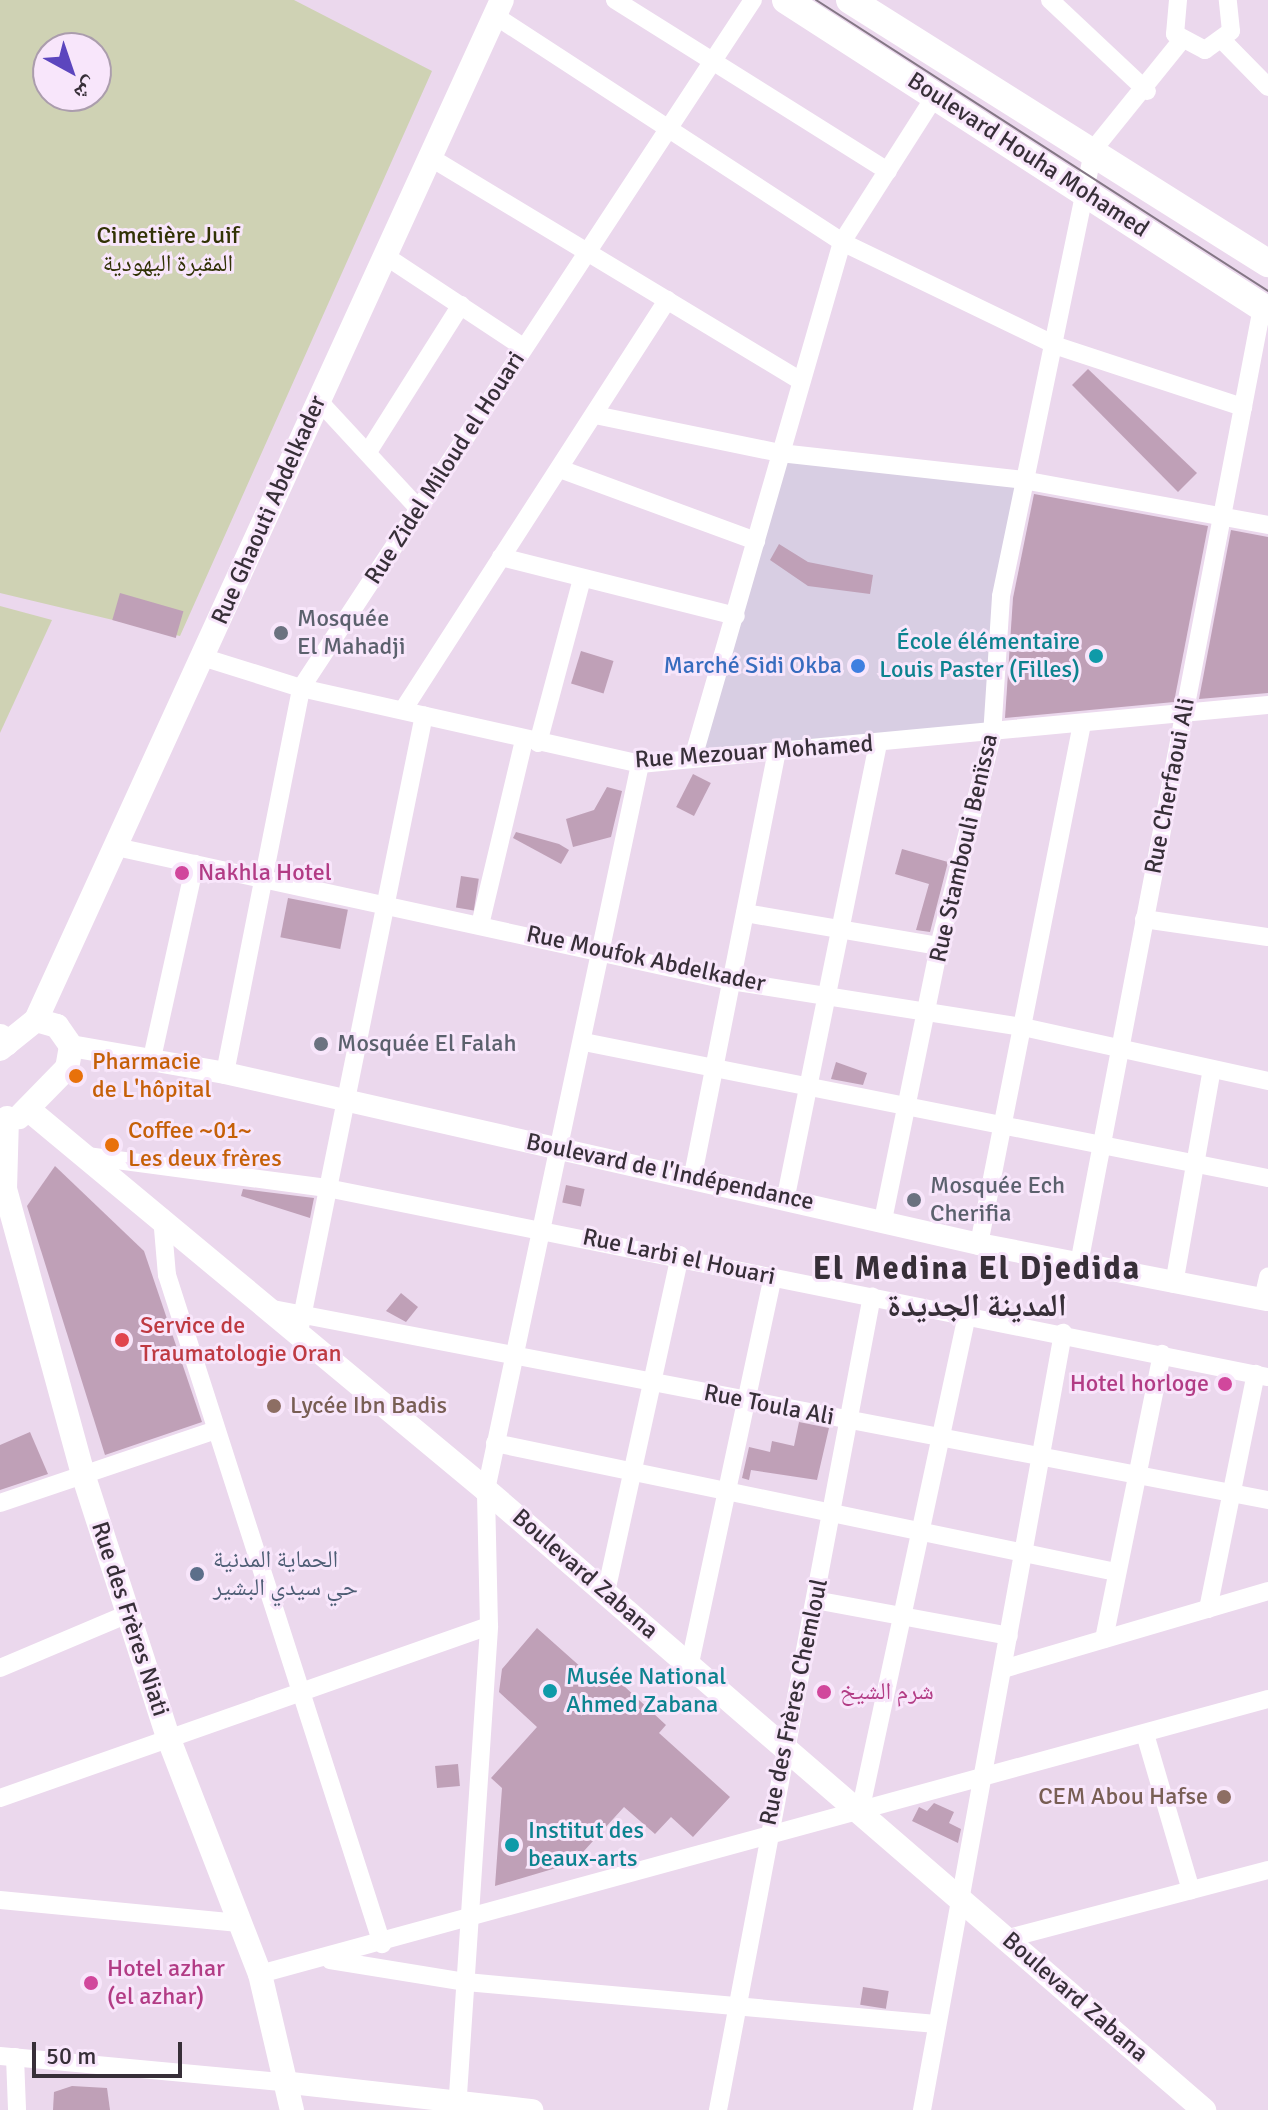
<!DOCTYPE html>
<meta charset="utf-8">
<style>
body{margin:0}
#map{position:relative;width:1268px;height:2110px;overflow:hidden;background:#ebd8ed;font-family:Signika,"Noto Naskh Arabic",sans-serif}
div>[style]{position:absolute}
.commercial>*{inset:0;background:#d8cee3}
.green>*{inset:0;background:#cfd2b4}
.building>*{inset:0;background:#bfa0b7;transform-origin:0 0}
.minor>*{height:18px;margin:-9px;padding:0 9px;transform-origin:9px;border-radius:9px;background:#fff}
.tertiary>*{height:22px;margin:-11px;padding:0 11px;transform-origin:11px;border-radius:11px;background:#fff}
.secondary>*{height:24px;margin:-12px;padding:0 12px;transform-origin:12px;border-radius:12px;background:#fff}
.primary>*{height:28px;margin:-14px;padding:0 14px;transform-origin:14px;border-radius:14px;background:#fff}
.tram>*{height:2px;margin:-1px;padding:0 1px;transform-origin:1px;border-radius:1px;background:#847785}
.dots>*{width:22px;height:22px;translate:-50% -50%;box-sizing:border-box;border:4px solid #f8e6fb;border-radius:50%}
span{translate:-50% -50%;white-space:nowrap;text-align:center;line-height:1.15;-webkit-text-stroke:6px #f8e6fb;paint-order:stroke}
.street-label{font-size:24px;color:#372f38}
.park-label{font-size:24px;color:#313205}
.worship-label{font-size:24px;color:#5b616d}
.left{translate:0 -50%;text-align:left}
.culture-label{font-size:24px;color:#0d838f}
.right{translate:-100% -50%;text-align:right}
.shop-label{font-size:24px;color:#366cbe}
.hotel-label{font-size:24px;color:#b23c85}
.food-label{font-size:24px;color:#c56008}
.health-label{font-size:24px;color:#be3a42}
.education-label{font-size:24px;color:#785e54}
.service-label{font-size:24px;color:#4e5e75}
.district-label{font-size:32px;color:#372f38;font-weight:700;letter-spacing:2px}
.north{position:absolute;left:32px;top:32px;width:80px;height:80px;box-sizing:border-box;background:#f8e6fb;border:2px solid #ab9dad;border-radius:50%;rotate:140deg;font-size:22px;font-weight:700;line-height:32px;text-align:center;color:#372f38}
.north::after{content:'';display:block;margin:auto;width:28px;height:36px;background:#5c46be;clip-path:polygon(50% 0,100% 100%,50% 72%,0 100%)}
.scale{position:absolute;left:32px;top:2042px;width:150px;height:36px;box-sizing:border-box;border:4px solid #372f38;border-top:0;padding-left:10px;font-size:24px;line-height:28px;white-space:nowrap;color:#372f38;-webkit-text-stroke:6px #f8e6fb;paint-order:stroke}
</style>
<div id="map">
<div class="commercial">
<i style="clip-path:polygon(780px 453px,1023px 480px,992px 736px,693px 758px)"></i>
</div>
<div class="green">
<i style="clip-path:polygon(evenodd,0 0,294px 0,432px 71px,180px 636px,0 593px,0 0,48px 48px,96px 48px,96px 96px,48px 96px,48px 48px)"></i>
<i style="clip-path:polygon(0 606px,52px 620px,0 733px)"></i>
</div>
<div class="building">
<i style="clip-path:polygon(1088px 369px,1197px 473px,1178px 492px,1072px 385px)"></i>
<i style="clip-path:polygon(1034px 494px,1208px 526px,1174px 702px,1005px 718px,1013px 598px)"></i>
<i style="clip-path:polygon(1231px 530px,1268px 537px,1268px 693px,1199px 699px)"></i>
<i style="clip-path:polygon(779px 544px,808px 562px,873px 575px,870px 594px,808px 586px,770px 560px)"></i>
<i style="left:120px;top:593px;width:66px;height:28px;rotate:16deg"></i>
<i style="left:581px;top:651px;width:34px;height:34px;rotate:17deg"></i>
<i style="left:693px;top:774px;width:20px;height:37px;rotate:27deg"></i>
<i style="clip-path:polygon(607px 787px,622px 791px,611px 837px,573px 847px,566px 819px,594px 810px)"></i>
<i style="clip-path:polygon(516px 832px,559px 844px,569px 850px,561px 864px,513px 838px)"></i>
<i style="clip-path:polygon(902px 849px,948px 862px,930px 932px,916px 930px,929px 884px,895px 874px)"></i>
<i style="left:461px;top:876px;width:18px;height:32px;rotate:9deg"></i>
<i style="left:288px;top:898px;width:61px;height:40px;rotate:11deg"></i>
<i style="clip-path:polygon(836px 1062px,867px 1073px,863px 1085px,831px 1079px)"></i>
<i style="clip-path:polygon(55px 1166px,144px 1251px,202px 1422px,105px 1455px,27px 1206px)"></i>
<i style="left:566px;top:1185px;width:19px;height:18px;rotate:12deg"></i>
<i style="clip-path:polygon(243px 1189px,314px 1198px,310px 1218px,241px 1196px)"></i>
<i style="clip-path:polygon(401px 1293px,418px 1307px,406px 1322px,386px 1311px)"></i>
<i style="clip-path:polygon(799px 1422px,829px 1428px,817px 1480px,751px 1470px,749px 1480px,742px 1478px,749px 1447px,770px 1452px,772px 1441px,794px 1446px)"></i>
<i style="clip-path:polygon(30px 1432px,48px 1474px,0 1490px,0 1445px)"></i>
<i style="clip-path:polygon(537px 1628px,601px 1685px,611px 1674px,666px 1725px,659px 1733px,730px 1797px,693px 1837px,671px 1817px,655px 1834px,624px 1807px,573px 1863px,495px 1886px,502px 1788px,491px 1778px,537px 1727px,499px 1692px,502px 1669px)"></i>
<i style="left:458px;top:1764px;width:22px;height:23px;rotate:85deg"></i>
<i style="clip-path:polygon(934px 1803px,954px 1812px,949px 1823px,961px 1829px,958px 1843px,912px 1821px,919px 1807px,927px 1811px)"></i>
<i style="left:863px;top:1987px;width:26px;height:18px;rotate:9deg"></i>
<i style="clip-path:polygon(72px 2086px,107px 2088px,110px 2110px,53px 2110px,54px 2092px)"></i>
</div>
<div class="minor">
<i style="left:615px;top:0;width:322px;rotate:32.1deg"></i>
<i style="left:1050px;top:0;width:133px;rotate:43.2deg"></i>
<i style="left:1178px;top:0;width:34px;rotate:95deg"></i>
<i style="left:1175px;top:34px;width:34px;rotate:28deg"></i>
<i style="left:1205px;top:50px;width:32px;rotate:-36deg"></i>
<i style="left:1231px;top:31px;width:31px;rotate:-96deg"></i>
<i style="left:494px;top:15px;width:415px;rotate:33.1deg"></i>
<i style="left:842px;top:242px;width:239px;rotate:25.8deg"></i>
<i style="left:1057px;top:346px;width:196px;rotate:18.2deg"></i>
<i style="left:1224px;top:42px;width:63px;rotate:45.6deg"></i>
<i style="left:428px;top:156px;width:436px;rotate:31.1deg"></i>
<i style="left:387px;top:257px;width:163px;rotate:33.5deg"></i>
<i style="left:318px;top:400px;width:149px;rotate:47.2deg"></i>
<i style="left:595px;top:415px;width:189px;rotate:11.6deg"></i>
<i style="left:780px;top:453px;width:244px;rotate:6.3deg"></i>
<i style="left:1023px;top:480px;width:249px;rotate:10.4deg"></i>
<i style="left:368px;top:452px;width:174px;rotate:-57.7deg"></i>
<i style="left:560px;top:469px;width:209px;rotate:20.2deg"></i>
<i style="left:501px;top:557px;width:242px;rotate:14.1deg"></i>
<i style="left:202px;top:657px;width:104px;rotate:17.4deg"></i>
<i style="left:301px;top:688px;width:347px;rotate:12.6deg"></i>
<i style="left:640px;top:764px;width:631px;rotate:-5.37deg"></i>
<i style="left:403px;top:710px;width:488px;rotate:-57.2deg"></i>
<i style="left:538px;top:743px;width:170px;rotate:-75deg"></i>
<i style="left:693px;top:758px;width:537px;rotate:-73.89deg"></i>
<i style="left:842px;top:242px;width:173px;rotate:-57.5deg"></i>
<i style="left:121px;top:848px;width:624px;rotate:12.3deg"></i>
<i style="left:731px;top:981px;width:296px;rotate:9deg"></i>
<i style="left:1023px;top:1027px;width:251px;rotate:12.4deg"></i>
<i style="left:745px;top:913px;width:197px;rotate:9.7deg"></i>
<i style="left:1144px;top:919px;width:125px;rotate:8.3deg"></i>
<i style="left:480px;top:925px;width:190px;rotate:-76.6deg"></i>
<i style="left:584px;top:1042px;width:697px;rotate:11.25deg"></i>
<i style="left:152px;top:1058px;width:199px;rotate:-77.5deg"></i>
<i style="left:225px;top:1073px;width:392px;rotate:-78.8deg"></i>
<i style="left:301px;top:688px;width:823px;rotate:-56.7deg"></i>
<i style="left:87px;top:1156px;width:242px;rotate:7.6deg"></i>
<i style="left:327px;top:1188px;width:960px;rotate:11.36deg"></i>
<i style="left:693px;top:1175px;width:431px;rotate:-78.8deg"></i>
<i style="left:786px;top:1196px;width:461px;rotate:-78.5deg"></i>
<i style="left:162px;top:1217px;width:58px;rotate:85.1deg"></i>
<i style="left:167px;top:1275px;width:703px;rotate:72.18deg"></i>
<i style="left:883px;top:1220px;width:280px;rotate:-78.4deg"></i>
<i style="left:939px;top:946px;width:217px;rotate:-75.8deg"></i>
<i style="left:992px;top:736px;width:140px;rotate:-86.3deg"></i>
<i style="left:1001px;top:596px;width:455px;rotate:-78.3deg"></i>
<i style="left:1093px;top:150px;width:140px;rotate:-51.1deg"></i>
<i style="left:979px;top:1244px;width:530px;rotate:-78.8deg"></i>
<i style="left:1079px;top:1264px;width:974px;rotate:-79.17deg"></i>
<i style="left:1174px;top:1284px;width:218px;rotate:-80deg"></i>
<i style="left:1263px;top:1299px;width:23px;rotate:-77deg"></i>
<i style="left:273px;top:1309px;width:1013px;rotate:10.87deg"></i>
<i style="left:300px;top:1327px;width:624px;rotate:-78.55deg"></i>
<i style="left:495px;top:1443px;width:634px;rotate:11.74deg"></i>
<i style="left:0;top:1503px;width:228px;rotate:-18.7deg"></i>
<i style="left:606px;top:1592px;width:345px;rotate:-77.6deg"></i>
<i style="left:815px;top:1600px;width:197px;rotate:10.5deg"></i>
<i style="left:1208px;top:1609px;width:240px;rotate:-78.5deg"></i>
<i style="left:1104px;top:1639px;width:291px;rotate:-78.5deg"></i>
<i style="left:690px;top:1663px;width:395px;rotate:-77.9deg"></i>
<i style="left:0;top:1668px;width:139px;rotate:-22.9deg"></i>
<i style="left:1003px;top:1669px;width:276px;rotate:-16.4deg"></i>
<i style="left:1145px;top:1734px;width:163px;rotate:73.6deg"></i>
<i style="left:0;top:1798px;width:518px;rotate:-19.38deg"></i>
<i style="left:860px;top:1812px;width:508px;rotate:-77.85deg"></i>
<i style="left:0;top:1900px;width:240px;rotate:5.5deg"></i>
<i style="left:1009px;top:1938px;width:268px;rotate:-14.7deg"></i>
<i style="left:330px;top:1960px;width:138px;rotate:9.2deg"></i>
<i style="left:466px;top:1982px;width:472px;rotate:5.1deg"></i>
<i style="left:260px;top:1974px;width:1045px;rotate:-15.26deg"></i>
<i style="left:0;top:2056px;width:292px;rotate:5.3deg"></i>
<i style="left:15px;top:2057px;width:53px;rotate:87.8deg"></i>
<i style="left:457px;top:2110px;width:485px;rotate:-86.2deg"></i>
<i style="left:489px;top:1626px;width:136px;rotate:-91.3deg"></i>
<i style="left:486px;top:1490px;width:742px;rotate:-78.02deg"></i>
<i style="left:718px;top:2110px;width:828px;rotate:-79.29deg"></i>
<i style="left:922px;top:2110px;width:790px;rotate:-79.71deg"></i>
</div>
<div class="tertiary">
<i style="left:71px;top:1046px;width:156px;rotate:9.9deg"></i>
<i style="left:225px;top:1073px;width:773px;rotate:12.78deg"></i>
<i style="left:979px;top:1244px;width:294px;rotate:11deg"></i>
<i style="left:291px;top:2083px;width:243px;rotate:6.4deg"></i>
</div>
<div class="secondary">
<i style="left:36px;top:1020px;width:1121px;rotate:-65.45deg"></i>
<i style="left:0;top:1049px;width:46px;rotate:-38.9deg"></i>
<i style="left:36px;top:1020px;width:22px;rotate:16deg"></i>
<i style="left:57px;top:1026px;width:24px;rotate:55deg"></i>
<i style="left:71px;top:1046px;width:22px;rotate:100deg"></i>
<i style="left:67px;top:1068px;width:69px;rotate:134.4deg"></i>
<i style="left:29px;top:1110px;width:594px;rotate:39.74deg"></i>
<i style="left:486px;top:1490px;width:949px;rotate:40.81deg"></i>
<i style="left:7px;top:1118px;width:71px;rotate:91.6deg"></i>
<i style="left:5px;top:1189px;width:295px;rotate:74.7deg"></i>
<i style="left:83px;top:1474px;width:276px;rotate:72.1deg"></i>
<i style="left:168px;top:1737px;width:254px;rotate:68.8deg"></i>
<i style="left:260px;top:1974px;width:140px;rotate:76.8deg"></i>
</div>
<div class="primary">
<i style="left:786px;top:0;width:574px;rotate:32.83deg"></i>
<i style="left:850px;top:0;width:494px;rotate:32.2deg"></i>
<i style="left:0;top:1038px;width:7px;rotate:34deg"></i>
</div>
<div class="tram">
<i style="left:816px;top:0;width:538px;rotate:32.77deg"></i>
</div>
<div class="dots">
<i style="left:281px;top:633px;background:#6b7280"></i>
<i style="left:1096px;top:656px;background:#0f9aa8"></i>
<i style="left:858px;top:666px;background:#3f7fe0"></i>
<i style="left:182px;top:873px;background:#d1479c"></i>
<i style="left:321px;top:1044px;background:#6b7280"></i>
<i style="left:76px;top:1076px;background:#e8710a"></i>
<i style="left:112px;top:1145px;background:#e8710a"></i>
<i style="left:914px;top:1200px;background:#6b7280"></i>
<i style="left:122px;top:1340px;background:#e0444e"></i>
<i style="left:1225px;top:1384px;background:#d1479c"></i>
<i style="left:274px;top:1406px;background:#8d6e63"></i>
<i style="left:197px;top:1574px;background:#5c6f8a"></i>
<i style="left:550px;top:1691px;background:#0f9aa8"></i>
<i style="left:824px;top:1692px;background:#d1479c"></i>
<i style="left:1224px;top:1797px;background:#8d6e63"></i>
<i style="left:512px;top:1845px;background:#0f9aa8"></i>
<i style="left:91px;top:1983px;background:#d1479c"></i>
</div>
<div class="street-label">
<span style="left:1028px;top:155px;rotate:33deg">Boulevard Houha Mohamed</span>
<span style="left:445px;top:468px;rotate:-57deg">Rue Zidel Miloud el Houari</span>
<span style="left:269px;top:510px;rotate:-66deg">Rue Ghaouti Abdelkader</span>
<span style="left:754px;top:752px;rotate:-4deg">Rue Mezouar Mohamed</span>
<span style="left:1170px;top:786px;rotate:-79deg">Rue Cherfaoui Ali</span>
<span style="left:964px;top:848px;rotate:-77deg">Rue Stambouli Benïssa</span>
<span style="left:646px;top:959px;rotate:12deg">Rue Moufok Abdelkader</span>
<span style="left:670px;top:1172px;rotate:12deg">Boulevard de l'Indépendance</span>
<span style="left:679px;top:1257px;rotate:12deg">Rue Larbi el Houari</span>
<span style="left:769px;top:1405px;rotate:11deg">Rue Toula Ali</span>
<span style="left:585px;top:1574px;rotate:41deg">Boulevard Zabana</span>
<span style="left:130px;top:1619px;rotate:72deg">Rue des Frères Niati</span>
<span style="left:794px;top:1702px;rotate:-78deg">Rue des Frères Chemloul</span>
<span style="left:1075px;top:1997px;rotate:41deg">Boulevard Zabana</span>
</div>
<div class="park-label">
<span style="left:168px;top:250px">Cimetière Juif<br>المقبرة اليهودية</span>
</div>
<div class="worship-label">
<span class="left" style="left:297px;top:633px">Mosquée<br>El Mahadji</span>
<span class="left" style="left:337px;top:1044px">Mosquée El Falah</span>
<span class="left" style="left:930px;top:1200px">Mosquée Ech<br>Cherifia</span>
</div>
<div class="culture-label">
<span class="right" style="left:1080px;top:656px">École élémentaire<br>Louis Paster (Filles)</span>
<span class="left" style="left:566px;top:1691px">Musée National<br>Ahmed Zabana</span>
<span class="left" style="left:528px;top:1845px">Institut des<br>beaux-arts</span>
</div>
<div class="shop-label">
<span class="right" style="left:842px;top:666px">Marché Sidi Okba</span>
</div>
<div class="hotel-label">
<span class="left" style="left:198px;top:873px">Nakhla Hotel</span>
<span class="right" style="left:1209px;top:1384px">Hotel horloge</span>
<span class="left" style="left:840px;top:1692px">شرم الشيخ</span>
<span class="left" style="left:107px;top:1983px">Hotel azhar<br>(el azhar)</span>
</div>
<div class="food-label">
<span class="left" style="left:92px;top:1076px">Pharmacie<br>de L'hôpital</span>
<span class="left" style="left:128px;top:1145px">Coffee ~01~<br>Les deux frères</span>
</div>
<div class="health-label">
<span class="left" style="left:140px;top:1340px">Service de<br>Traumatologie Oran</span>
</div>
<div class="education-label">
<span class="left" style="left:290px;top:1406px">Lycée Ibn Badis</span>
<span class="right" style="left:1208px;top:1797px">CEM Abou Hafse</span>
</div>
<div class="service-label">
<span class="left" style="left:213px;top:1574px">الحماية المدنية<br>حي سيدي البشير</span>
</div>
<div class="district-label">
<span style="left:977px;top:1288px">El Medina El Djedida<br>المدينة الجديدة</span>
</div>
<div class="north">ش</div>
<div class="scale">50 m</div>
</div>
